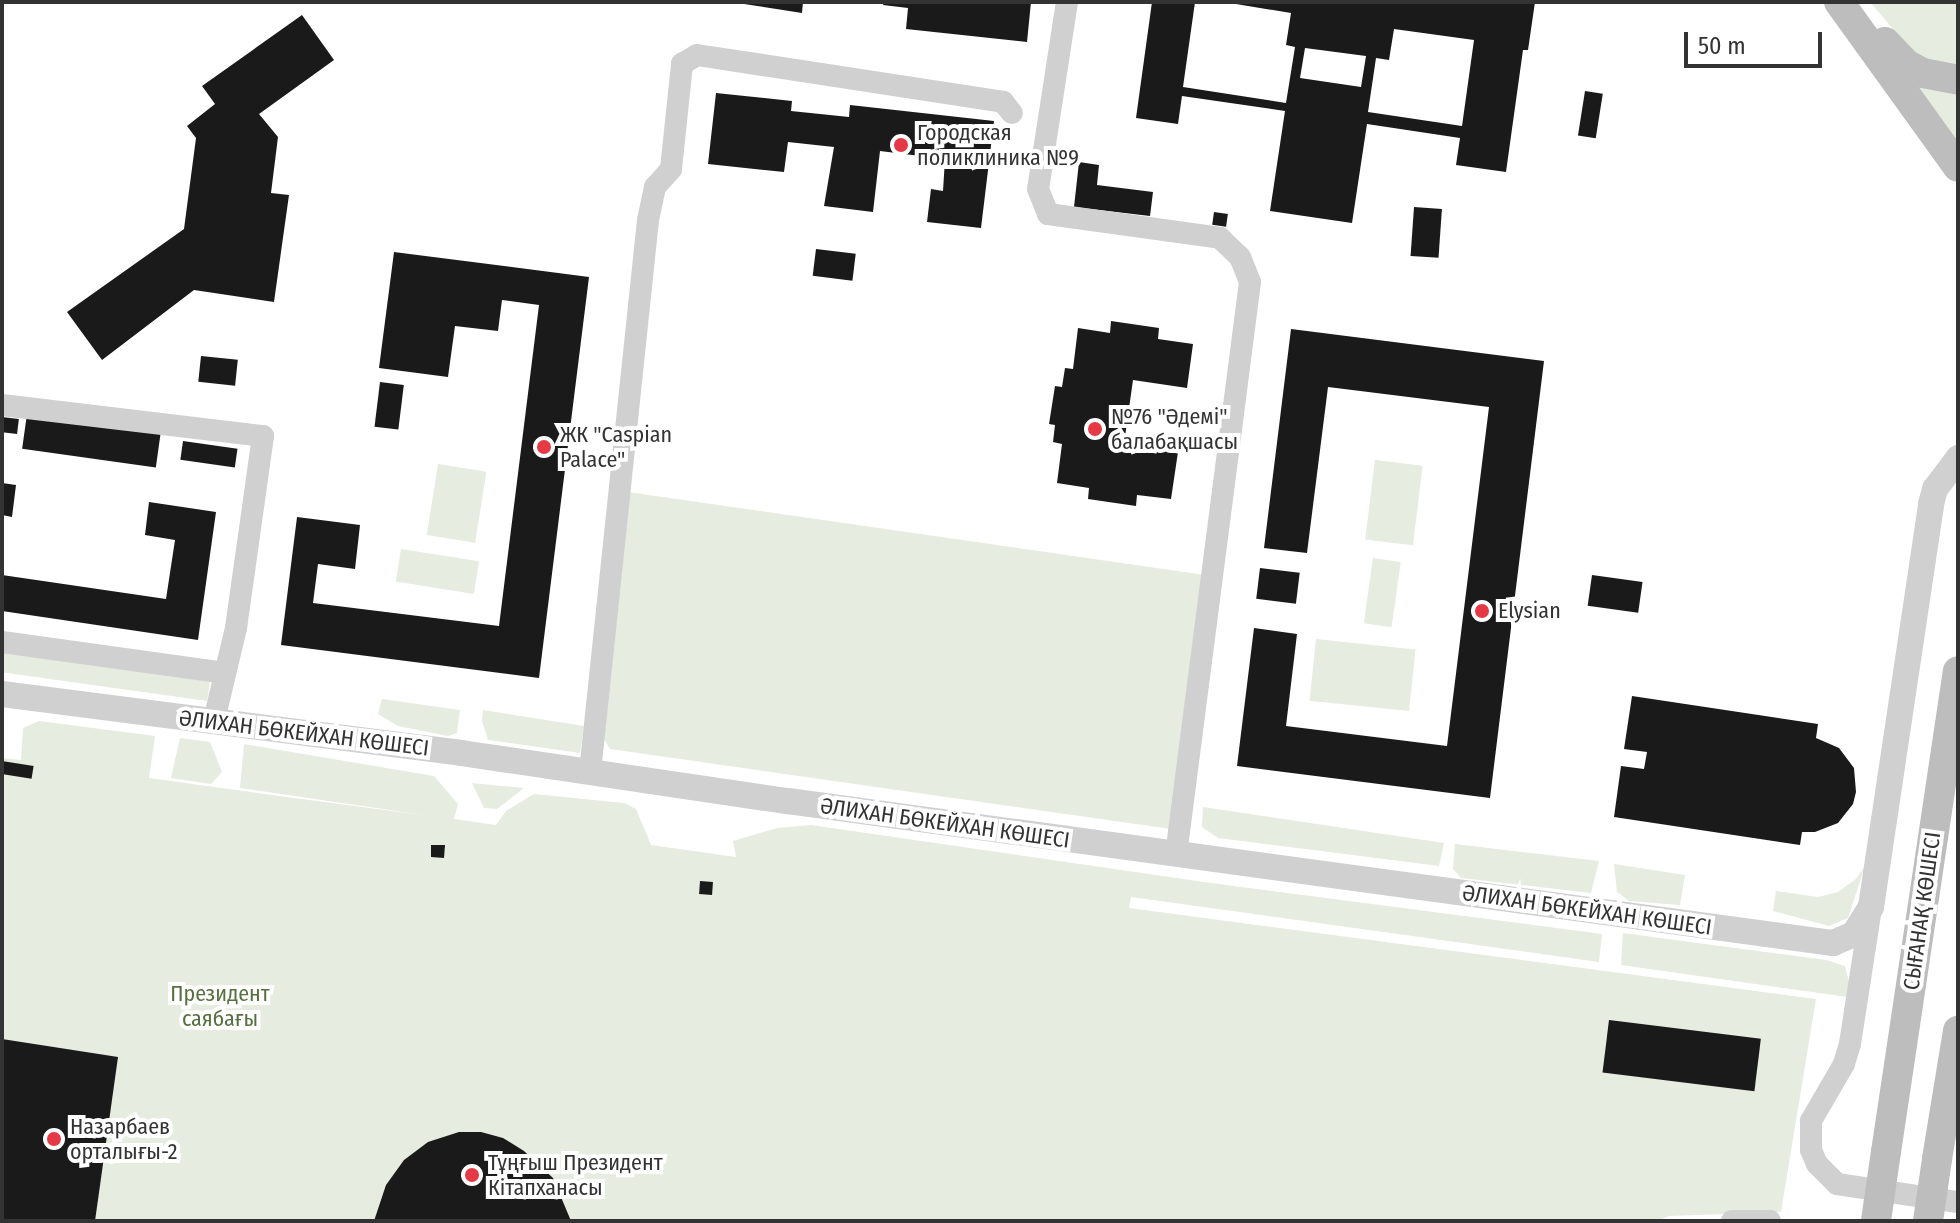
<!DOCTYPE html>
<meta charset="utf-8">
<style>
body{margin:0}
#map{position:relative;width:1960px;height:1223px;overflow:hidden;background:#fff;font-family:"Fira Sans Condensed",sans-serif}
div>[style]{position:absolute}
.green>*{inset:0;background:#e6ecdf;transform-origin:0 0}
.building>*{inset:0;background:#1a1a1a;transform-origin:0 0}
.minor>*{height:22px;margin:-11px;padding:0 11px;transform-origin:11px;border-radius:11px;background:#d0d0d0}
.tertiary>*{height:26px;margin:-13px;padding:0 13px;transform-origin:13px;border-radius:13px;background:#d0d0d0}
.secondary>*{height:30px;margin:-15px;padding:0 15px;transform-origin:15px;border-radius:15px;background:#bdbdbd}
.secondary-bridge>*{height:30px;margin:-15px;padding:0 15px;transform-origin:15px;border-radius:15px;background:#bdbdbd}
.dots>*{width:22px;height:22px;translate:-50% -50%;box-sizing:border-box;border:4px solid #fff;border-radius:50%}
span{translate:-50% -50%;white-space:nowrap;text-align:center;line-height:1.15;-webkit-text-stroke:8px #fff;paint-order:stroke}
.poi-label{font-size:22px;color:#333}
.left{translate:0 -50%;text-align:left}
.street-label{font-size:22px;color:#333}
.park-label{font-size:22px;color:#56703f}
.frame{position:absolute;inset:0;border:4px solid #333;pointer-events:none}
.scale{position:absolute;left:1684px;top:32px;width:138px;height:36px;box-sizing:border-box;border:4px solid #333;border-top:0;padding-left:10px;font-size:24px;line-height:28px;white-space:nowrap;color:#333;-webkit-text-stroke:6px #fff;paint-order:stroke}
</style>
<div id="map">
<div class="green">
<i style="clip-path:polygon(1870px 2px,1958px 2px,1958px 68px,1939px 65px,1910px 49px)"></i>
<i style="clip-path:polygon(1900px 75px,1958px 89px,1958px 157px)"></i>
<i style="left:1375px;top:460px;width:48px;height:80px;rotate:7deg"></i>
<i style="left:438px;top:464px;width:49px;height:72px;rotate:9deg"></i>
<i style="clip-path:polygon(628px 492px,1205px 575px,1171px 829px,610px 749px,604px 739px)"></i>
<i style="left:401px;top:549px;width:79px;height:33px;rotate:9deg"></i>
<i style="left:1373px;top:558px;width:28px;height:66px;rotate:8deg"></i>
<i style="left:1316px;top:639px;width:100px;height:62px;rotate:6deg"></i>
<i style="left:2px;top:652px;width:210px;height:20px;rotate:8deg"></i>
<i style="clip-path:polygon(382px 699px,460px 710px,457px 733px,448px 736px,398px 726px,378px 714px)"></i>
<i style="clip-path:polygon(483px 710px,584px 726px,580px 753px,488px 740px,482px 721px)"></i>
<i style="clip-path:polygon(39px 721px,155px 736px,149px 778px,279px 796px,430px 816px,240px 788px,244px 744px,434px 776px,458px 804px,454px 819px,496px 825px,506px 811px,534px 794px,624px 803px,636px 809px,651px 845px,736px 857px,733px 841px,777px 828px,811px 825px,1211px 883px,1602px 934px,1599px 962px,1131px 897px,1129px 908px,1816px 999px,1781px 1212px,1669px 1216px,1657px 1221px,2px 1221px,2px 758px,21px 760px,23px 728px)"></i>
<i style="clip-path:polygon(180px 738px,210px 742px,222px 772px,211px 784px,171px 778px)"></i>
<i style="clip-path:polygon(472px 783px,524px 788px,497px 809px,484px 808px)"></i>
<i style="clip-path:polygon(1203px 807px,1444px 843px,1439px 866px,1218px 838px,1202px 827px)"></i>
<i style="clip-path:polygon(1455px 844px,1599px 861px,1591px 893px,1461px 878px,1453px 869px)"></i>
<i style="clip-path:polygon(1614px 864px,1685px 875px,1680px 905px,1629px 901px,1617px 892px)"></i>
<i style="clip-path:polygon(1865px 866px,1848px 918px,1829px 926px,1773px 911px,1776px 891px,1818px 897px,1838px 892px,1856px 879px)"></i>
<i style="clip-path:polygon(1623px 933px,1826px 960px,1845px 966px,1849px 982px,1848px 997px,1621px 965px)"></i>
</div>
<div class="building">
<i style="clip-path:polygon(731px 2px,803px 2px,802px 13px)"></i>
<i style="clip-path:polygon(884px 2px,1031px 2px,1027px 42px,906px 29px,908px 8px,883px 5px)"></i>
<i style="clip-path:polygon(evenodd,1152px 2px,1195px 2px,1183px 87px,1286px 103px,1295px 47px,1286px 45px,1291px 13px,1224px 2px,1535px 2px,1528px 50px,1523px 50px,1506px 172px,1456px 165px,1460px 138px,1367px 124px,1352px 223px,1270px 211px,1285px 111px,1182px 96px,1178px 124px,1136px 118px,1152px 2px,1394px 29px,1474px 40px,1462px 126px,1368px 112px,1376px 58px,1389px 60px,1394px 29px,1152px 2px,1305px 48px,1366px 56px,1361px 87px,1300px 78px,1305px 48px)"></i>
<i style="clip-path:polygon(302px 15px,334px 60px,259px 114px,278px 137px,271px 193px,289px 195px,274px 302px,194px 290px,102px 360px,67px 312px,184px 229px,196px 138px,187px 126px,215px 104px,202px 86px)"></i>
<i style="left:1585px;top:91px;width:18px;height:45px;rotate:9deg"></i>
<i style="clip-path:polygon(716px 93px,792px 101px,791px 111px,849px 117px,850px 105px,994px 121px,981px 228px,927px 222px,931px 189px,943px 191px,945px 159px,880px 151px,873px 212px,824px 206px,834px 147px,788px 142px,784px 172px,708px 164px)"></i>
<i style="clip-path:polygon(1079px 162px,1099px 165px,1097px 185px,1153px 192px,1150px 216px,1074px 207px)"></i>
<i style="left:1414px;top:207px;width:28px;height:49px;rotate:4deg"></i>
<i style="left:1214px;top:212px;width:14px;height:13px;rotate:8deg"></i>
<i style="left:816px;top:249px;width:40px;height:27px;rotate:7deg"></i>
<i style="clip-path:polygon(394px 252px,589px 277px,539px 678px,281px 645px,297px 517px,360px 525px,355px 569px,318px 564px,313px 603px,499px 626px,539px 305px,502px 300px,498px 331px,455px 326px,448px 377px,379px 368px)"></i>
<i style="clip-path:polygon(1111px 321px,1159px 328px,1158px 339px,1193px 344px,1187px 388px,1133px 380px,1124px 444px,1178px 452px,1171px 499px,1137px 495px,1136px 506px,1088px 499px,1089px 488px,1057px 483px,1062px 444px,1053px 442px,1055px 425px,1049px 424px,1055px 386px,1062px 387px,1065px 368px,1073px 369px,1078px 328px,1110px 333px)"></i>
<i style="clip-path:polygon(1291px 329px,1544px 361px,1490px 798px,1237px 766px,1254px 628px,1297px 634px,1286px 726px,1447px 746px,1489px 407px,1328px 387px,1307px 553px,1264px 548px)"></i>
<i style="left:201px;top:356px;width:37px;height:26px;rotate:6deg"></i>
<i style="left:380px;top:382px;width:24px;height:45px;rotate:7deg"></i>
<i style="left:27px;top:414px;width:135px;height:35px;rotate:8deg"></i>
<i style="left:2px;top:417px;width:17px;height:15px;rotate:7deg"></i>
<i style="left:183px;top:441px;width:55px;height:19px;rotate:8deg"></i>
<i style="clip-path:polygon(2px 483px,16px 485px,12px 517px,2px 515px)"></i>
<i style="clip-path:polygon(149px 502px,216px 512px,198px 640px,2px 611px,2px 575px,166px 599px,175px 540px,145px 535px)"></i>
<i style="left:1260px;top:568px;width:40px;height:31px;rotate:7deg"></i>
<i style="left:1592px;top:575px;width:51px;height:31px;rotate:8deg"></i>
<i style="clip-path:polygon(1632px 696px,1818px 724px,1816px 738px,1839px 748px,1854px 768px,1856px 792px,1853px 804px,1838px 823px,1815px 832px,1802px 832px,1800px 845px,1614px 817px,1621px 766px,1644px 769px,1647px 752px,1624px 749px)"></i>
<i style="left:2px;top:761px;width:32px;height:13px;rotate:9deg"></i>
<i style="clip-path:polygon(431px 845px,445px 845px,444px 858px,431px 857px)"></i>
<i style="left:700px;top:881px;width:13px;height:13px;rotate:4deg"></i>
<i style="left:1609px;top:1020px;width:153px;height:53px;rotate:7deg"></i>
<i style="clip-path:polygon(2px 1039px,118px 1057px,95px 1221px,2px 1221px)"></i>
<i style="clip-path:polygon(459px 1132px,481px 1132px,503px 1138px,524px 1151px,553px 1178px,571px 1221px,374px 1221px,386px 1185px,404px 1160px,428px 1142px)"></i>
</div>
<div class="minor">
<i style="left:1067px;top:2px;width:189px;rotate:98.8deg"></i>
<i style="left:1038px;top:189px;width:27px;rotate:68deg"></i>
<i style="left:1048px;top:214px;width:174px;rotate:7.9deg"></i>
<i style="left:1220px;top:238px;width:28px;rotate:44deg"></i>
<i style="left:1240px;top:257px;width:27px;rotate:68deg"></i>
<i style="left:1250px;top:282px;width:578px;rotate:97.36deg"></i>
<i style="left:2px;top:405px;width:263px;rotate:6.8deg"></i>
<i style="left:263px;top:436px;width:194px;rotate:98deg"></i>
<i style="left:236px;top:628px;width:95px;rotate:103.4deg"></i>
<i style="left:2px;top:642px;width:225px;rotate:7.9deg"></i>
<i style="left:590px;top:772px;width:555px;rotate:-84deg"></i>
<i style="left:648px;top:220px;width:34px;rotate:-78deg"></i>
<i style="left:655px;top:187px;width:24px;rotate:-48deg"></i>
<i style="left:671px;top:169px;width:106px;rotate:-84deg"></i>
<i style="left:682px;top:64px;width:17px;rotate:-31deg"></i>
<i style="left:697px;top:55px;width:310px;rotate:8.7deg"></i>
<i style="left:1003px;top:102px;width:14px;rotate:51deg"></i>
<i style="left:1871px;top:908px;width:138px;rotate:98.8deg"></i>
<i style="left:1850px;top:1044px;width:21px;rotate:107deg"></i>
<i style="left:1844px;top:1064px;width:66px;rotate:120.1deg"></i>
<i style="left:1811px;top:1121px;width:29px;rotate:90deg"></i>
<i style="left:1811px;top:1150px;width:15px;rotate:67deg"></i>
<i style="left:1817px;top:1164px;width:28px;rotate:45deg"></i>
<i style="left:1837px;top:1184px;width:122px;rotate:8.5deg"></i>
<i style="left:1732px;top:1221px;width:38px"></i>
</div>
<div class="tertiary">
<i style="left:2px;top:694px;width:463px;rotate:7.3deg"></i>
<i style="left:461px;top:753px;width:331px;rotate:8.4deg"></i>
<i style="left:788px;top:801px;width:1055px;rotate:7.74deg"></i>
<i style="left:1833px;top:943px;width:23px;rotate:-23deg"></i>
<i style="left:1854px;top:934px;width:32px;rotate:-58deg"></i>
<i style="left:1871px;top:907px;width:407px;rotate:-81.5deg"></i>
<i style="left:1931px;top:504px;width:16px;rotate:-75deg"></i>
<i style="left:1935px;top:489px;width:39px;rotate:-53deg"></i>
</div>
<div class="secondary">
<i style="left:1839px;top:2px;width:203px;rotate:54.2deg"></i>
<i style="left:1885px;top:42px;width:30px;rotate:46deg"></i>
<i style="left:1906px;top:64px;width:19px;rotate:28deg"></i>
<i style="left:1923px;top:73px;width:36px;rotate:11deg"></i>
<i style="left:1886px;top:1152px;width:486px;rotate:-81.5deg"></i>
<i style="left:1937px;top:1159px;width:130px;rotate:-80.7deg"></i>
</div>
<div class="secondary-bridge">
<i style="left:1876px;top:1221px;width:70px;rotate:-81.8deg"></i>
<i style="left:1928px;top:1221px;width:63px;rotate:-81.7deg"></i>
</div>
<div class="dots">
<i style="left:901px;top:145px;background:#e63946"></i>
<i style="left:1095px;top:429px;background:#e63946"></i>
<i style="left:544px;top:447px;background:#e63946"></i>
<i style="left:1482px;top:611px;background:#e63946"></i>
<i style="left:54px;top:1139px;background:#e63946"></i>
<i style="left:472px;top:1175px;background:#e63946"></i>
</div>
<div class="poi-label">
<span class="left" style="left:917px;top:145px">Городская<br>поликлиника №9</span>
<span class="left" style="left:1111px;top:429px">№76 "Әдемі"<br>балабақшасы</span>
<span class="left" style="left:560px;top:447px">ЖК "Caspian<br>Palace"</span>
<span class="left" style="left:1498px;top:611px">Elysian</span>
<span class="left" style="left:70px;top:1139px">Назарбаев<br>орталығы-2</span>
<span class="left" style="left:488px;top:1175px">Тұңғыш Президент<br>Кітапханасы</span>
</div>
<div class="street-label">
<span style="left:304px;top:733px;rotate:7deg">ӘЛИХАН БӨКЕЙХАН КӨШЕСІ</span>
<span style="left:945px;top:823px;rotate:8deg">ӘЛИХАН БӨКЕЙХАН КӨШЕСІ</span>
<span style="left:1587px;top:910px;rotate:8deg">ӘЛИХАН БӨКЕЙХАН КӨШЕСІ</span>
<span style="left:1922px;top:911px;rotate:-82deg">СЫҒАНАҚ КӨШЕСІ</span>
</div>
<div class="park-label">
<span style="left:220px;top:1006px">Президент<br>саябағы</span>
</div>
<div class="frame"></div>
<div class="scale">50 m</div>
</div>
